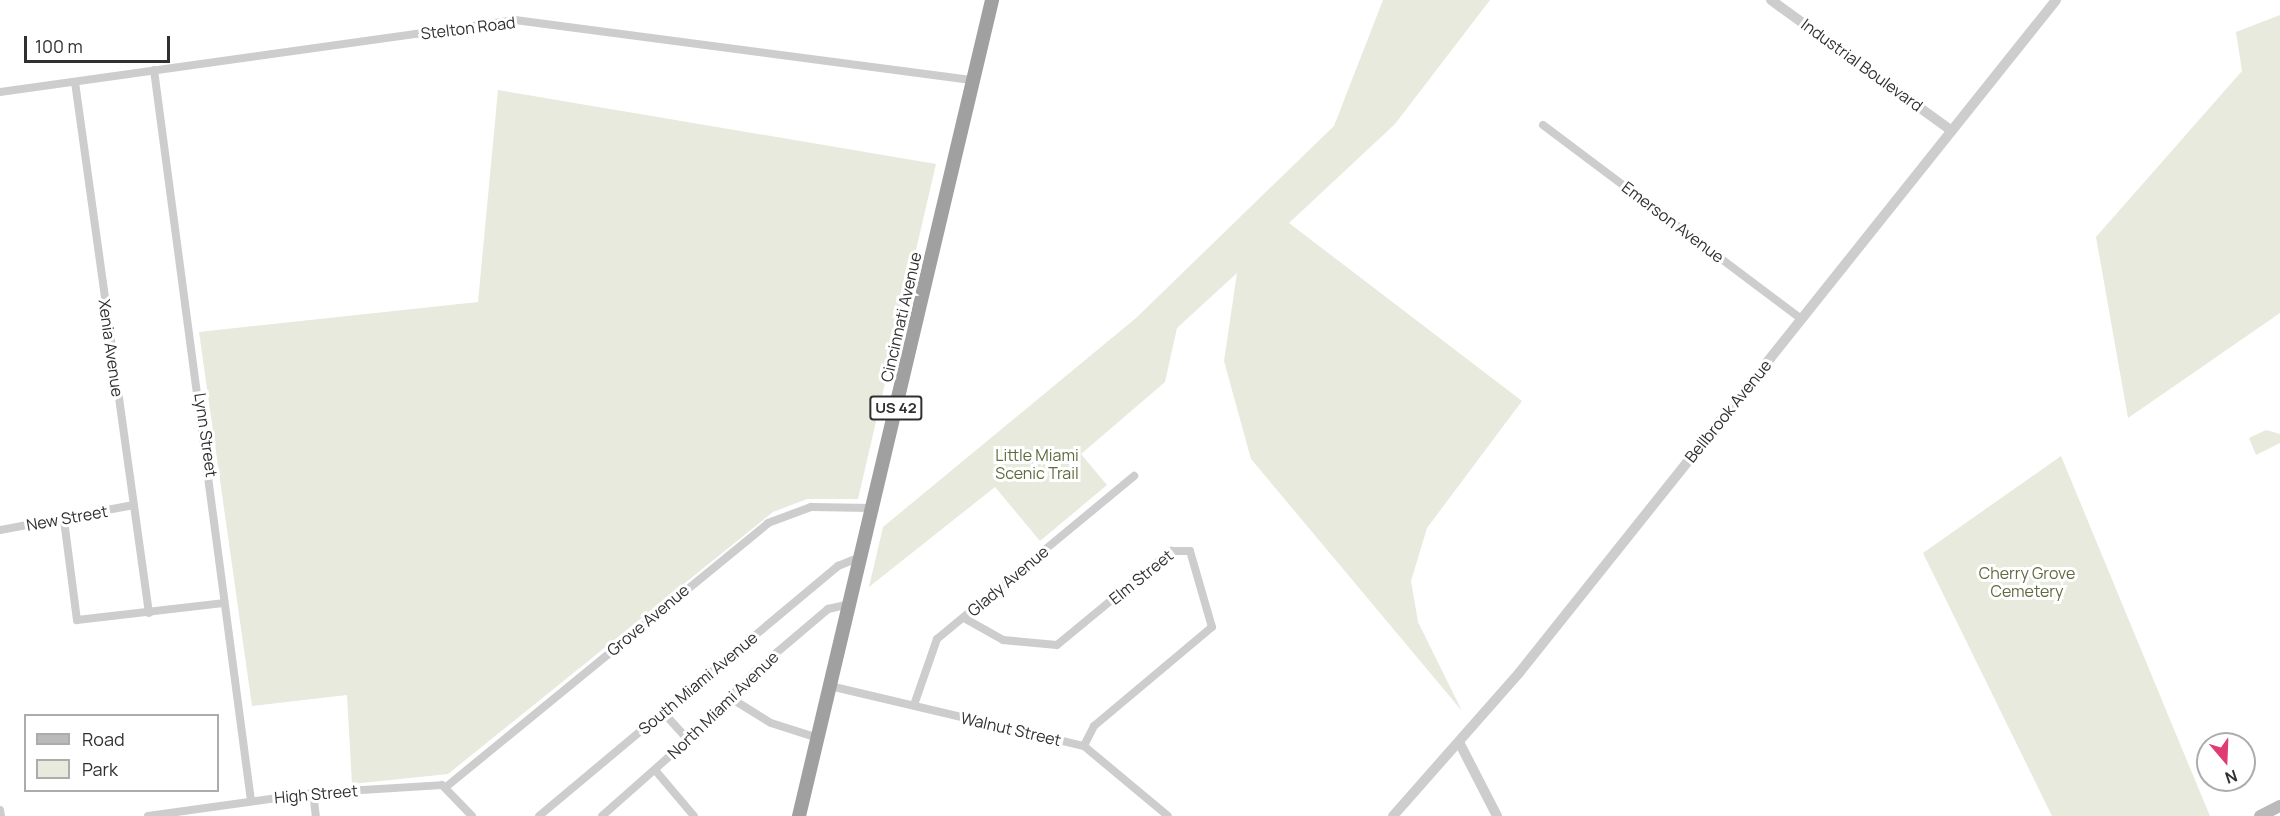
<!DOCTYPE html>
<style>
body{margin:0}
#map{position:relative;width:2280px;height:816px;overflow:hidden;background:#fff;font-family:Manrope,sans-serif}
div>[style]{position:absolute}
.green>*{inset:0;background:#e7eadc}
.minor>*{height:8px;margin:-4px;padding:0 4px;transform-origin:4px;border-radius:4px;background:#cdcdcd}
.tertiary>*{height:10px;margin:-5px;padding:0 5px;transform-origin:5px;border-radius:5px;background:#cdcdcd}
.secondary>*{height:12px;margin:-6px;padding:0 6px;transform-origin:6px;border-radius:6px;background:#bababa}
.trunk>*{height:14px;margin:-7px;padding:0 7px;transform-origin:7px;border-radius:7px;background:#a0a0a0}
span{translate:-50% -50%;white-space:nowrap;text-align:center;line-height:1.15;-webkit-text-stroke:6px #fff;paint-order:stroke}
.shield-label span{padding:2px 4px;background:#fff;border:2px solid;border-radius:4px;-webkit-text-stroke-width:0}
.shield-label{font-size:15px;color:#303030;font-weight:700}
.street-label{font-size:16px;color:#303030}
.park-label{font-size:16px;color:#5f6b3f}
.legend{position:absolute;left:24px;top:714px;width:195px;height:78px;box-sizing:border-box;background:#fff;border:2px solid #acacac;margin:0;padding:8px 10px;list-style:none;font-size:18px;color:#303030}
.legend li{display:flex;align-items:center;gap:12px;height:30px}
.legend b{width:30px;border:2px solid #acacac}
.north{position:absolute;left:2196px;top:732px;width:60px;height:60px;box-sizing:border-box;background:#fff;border:2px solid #acacac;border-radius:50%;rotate:161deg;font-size:16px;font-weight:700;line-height:24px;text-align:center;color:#303030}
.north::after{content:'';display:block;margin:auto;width:21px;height:27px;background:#df3b74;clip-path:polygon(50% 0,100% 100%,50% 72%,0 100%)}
.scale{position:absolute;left:24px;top:36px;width:146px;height:27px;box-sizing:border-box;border:3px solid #303030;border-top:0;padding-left:8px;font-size:18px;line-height:21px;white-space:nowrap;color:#303030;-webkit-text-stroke:4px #fff;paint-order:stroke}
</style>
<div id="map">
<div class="green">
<i style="clip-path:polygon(1383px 0,1490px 0,1395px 124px,1289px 223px,1522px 401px,1427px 528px,1411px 581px,1418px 622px,1462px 711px,1251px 459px,1224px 361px,1237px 273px,1177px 328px,1165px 382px,1081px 454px,1107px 485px,1040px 541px,995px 487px,869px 587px,883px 527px,1136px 318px,1334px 126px)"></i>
<i style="clip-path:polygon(2280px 15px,2280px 313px,2128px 418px,2096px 237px,2242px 71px,2236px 32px)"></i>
<i style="clip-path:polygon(498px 90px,936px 164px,858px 499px,807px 499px,773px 512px,448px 774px,352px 784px,347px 695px,252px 706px,199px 332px,478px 302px)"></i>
<i style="clip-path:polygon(2266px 430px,2280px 434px,2280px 443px,2256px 455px,2249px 438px)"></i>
<i style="clip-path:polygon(2061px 456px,2185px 756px,2210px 816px,2052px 816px,1923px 553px)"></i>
</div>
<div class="minor">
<i style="left:154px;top:70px;width:737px;rotate:82.44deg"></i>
<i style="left:75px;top:82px;width:536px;rotate:82.07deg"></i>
<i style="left:0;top:92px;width:520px;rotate:-7.96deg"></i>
<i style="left:515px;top:20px;width:462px;rotate:7.5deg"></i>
<i style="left:1543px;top:125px;width:323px;rotate:36.9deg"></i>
<i style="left:64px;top:520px;width:101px;rotate:82.6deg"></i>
<i style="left:77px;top:620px;width:147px;rotate:-6.6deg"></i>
<i style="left:0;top:530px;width:136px;rotate:-10.6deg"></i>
<i style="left:964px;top:618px;width:45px;rotate:29.4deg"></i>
<i style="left:1003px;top:640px;width:54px;rotate:5.3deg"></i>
<i style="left:1057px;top:645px;width:148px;rotate:-39.5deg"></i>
<i style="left:1171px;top:551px;width:19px"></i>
<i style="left:1190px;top:551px;width:79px;rotate:73.9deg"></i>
<i style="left:1212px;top:627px;width:154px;rotate:140deg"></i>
<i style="left:1094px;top:726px;width:22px;rotate:117deg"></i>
<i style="left:830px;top:686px;width:261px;rotate:13.3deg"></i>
<i style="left:1084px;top:746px;width:109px;rotate:39.8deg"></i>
<i style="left:729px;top:697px;width:49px;rotate:31.8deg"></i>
<i style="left:771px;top:723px;width:49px;rotate:17.7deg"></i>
<i style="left:914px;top:705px;width:70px;rotate:-70.8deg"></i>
<i style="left:937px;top:639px;width:256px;rotate:-39.6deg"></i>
<i style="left:663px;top:712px;width:38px;rotate:48deg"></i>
<i style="left:655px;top:770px;width:60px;rotate:49.7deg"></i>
<i style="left:446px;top:787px;width:416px;rotate:-39.3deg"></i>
<i style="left:768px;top:523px;width:46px;rotate:-20.4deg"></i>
<i style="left:811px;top:507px;width:61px;rotate:0.9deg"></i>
<i style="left:313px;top:793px;width:23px;rotate:83deg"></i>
<i style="left:0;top:810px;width:6px;rotate:81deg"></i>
<i style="left:148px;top:816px;width:167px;rotate:-7.9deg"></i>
<i style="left:313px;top:793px;width:129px;rotate:-3.5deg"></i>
<i style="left:442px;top:785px;width:43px;rotate:45.9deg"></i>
<i style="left:539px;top:816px;width:390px;rotate:-39.9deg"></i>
<i style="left:838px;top:566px;width:24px;rotate:-22deg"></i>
<i style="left:602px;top:816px;width:115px;rotate:-41.5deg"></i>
<i style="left:688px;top:740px;width:96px;rotate:-45.8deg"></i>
<i style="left:755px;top:671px;width:96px;rotate:-40.3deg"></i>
<i style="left:828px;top:609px;width:22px;rotate:-13deg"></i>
</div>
<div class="tertiary">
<i style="left:1771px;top:0;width:223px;rotate:35.9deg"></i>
<i style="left:1459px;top:742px;width:83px;rotate:62.8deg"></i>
<i style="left:1393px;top:816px;width:191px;rotate:-48.6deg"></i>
<i style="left:1519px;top:673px;width:861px;rotate:-51.41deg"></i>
</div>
<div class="secondary">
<i style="left:2260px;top:816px;width:22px;rotate:-27deg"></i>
</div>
<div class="trunk">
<i style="left:799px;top:816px;width:839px;rotate:-76.69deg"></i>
</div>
<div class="shield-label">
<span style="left:896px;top:408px">US 42</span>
</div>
<div class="street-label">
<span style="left:468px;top:28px;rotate:-7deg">Stelton Road</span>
<span style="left:1862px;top:65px;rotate:36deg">Industrial Boulevard</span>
<span style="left:1673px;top:222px;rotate:37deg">Emerson Avenue</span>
<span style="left:901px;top:317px;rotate:-77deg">Cincinnati Avenue</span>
<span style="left:111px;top:348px;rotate:82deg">Xenia Avenue</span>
<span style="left:1728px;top:411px;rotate:-51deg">Bellbrook Avenue</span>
<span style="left:206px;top:435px;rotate:82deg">Lynn Street</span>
<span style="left:67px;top:518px;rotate:-10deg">New Street</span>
<span style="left:1141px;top:577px;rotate:-39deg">Elm Street</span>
<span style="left:1008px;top:581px;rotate:-40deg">Glady Avenue</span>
<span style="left:648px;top:620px;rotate:-40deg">Grove Avenue</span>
<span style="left:698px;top:683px;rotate:-40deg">South Miami Avenue</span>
<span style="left:723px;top:705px;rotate:-44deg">North Miami Avenue</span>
<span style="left:1011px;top:729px;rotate:13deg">Walnut Street</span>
<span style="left:316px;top:794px;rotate:-5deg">High Street</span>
</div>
<div class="park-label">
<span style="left:1037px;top:464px">Little Miami<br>Scenic Trail</span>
<span style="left:2027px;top:582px">Cherry Grove<br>Cemetery</span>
</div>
<ul class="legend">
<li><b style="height:8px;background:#bababa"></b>Road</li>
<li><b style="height:16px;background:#e7eadc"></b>Park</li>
</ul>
<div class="north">N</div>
<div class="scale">100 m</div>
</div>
